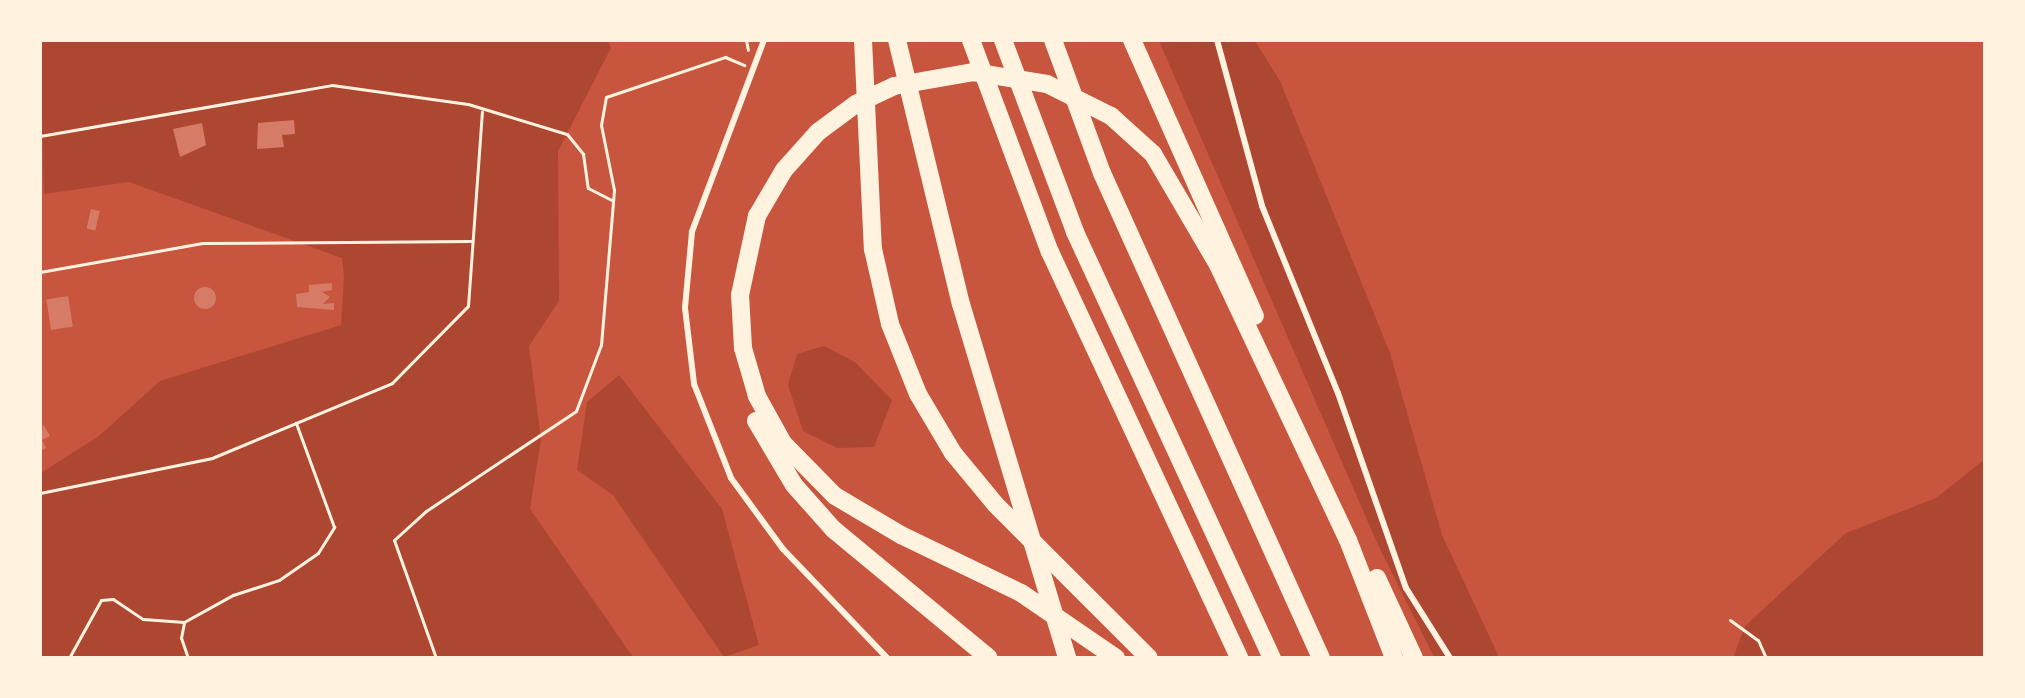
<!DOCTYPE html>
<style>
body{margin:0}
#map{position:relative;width:2025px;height:698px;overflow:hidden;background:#c8553d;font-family:"Fira Sans",sans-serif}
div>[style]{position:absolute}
.green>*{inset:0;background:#ae4732}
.building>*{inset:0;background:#d67c66;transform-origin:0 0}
.round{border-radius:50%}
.path>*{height:3px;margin:-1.5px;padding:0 1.5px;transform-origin:1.5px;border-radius:1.5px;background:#fff3e0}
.minor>*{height:6px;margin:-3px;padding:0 3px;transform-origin:3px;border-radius:3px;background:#fff3e0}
.motorway>*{height:18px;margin:-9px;padding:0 9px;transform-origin:9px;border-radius:9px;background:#fff3e0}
span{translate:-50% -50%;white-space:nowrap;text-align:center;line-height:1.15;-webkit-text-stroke:4.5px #fff3e0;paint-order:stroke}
.frame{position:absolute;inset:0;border:42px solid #fff3e0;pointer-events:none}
</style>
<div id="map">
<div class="green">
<i style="clip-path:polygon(40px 41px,608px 41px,611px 48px,558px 151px,559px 301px,529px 346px,541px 439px,530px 509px,633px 657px,41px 657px,41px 473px,99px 436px,160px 381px,341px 325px,344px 277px,342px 258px,129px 182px,44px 194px)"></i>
<i style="clip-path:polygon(1159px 41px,1255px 41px,1280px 81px,1390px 353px,1442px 535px,1499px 657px,1434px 657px,1378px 545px)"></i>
<i style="clip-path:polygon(824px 346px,855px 362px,892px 400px,874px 447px,837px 448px,803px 431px,788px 385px,797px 354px)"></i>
<i style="clip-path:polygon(619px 375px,722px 509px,759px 645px,724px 657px,613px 495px,577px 470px,587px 402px)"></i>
<i style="clip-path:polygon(1984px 460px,1984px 657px,1733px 658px,1745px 626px,1846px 533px,1936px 498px)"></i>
</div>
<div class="building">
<i style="clip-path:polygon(294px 120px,295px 134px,282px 135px,284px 147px,257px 149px,258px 123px)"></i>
<i style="clip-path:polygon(202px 123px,206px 145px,180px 157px,173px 129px)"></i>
<i style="left:91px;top:209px;width:9px;height:20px;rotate:13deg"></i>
<i style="clip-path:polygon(332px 283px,332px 290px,322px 292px,330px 297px,323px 304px,334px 303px,334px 310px,297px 307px,296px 294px,309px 292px,309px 285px)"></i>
<i class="round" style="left:194px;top:287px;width:22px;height:22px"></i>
<i style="left:68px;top:296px;width:31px;height:22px;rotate:81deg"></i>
<i style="clip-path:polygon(43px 424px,50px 436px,42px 440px,46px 448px,40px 451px)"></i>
</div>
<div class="path">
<i style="left:746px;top:40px;width:10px;rotate:79deg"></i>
<i style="left:40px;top:136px;width:296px;rotate:-9.9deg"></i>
<i style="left:332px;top:85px;width:137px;rotate:8deg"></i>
<i style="left:468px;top:104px;width:103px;rotate:16.9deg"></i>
<i style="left:567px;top:134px;width:26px;rotate:51deg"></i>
<i style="left:583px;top:154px;width:34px;rotate:82deg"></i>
<i style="left:588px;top:188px;width:27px;rotate:27deg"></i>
<i style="left:40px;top:272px;width:165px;rotate:-10.1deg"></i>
<i style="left:202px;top:243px;width:270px;rotate:-0.4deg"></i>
<i style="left:40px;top:493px;width:176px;rotate:-11.5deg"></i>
<i style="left:212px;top:458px;width:195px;rotate:-22.6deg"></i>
<i style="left:392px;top:383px;width:108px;rotate:-45.4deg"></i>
<i style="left:468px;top:306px;width:195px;rotate:-85.9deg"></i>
<i style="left:1730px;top:620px;width:34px;rotate:36deg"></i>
<i style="left:1758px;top:640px;width:20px;rotate:66deg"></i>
<i style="left:69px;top:658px;width:66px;rotate:-61.1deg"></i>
<i style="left:101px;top:600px;width:12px;rotate:-5deg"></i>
<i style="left:113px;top:599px;width:36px;rotate:34deg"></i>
<i style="left:143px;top:619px;width:41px;rotate:4.2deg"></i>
<i style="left:188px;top:658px;width:21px;rotate:-109deg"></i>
<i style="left:181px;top:638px;width:16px;rotate:-79deg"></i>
<i style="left:184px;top:622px;width:56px;rotate:-28.9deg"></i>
<i style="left:233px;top:595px;width:48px;rotate:-18.1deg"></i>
<i style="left:279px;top:580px;width:47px;rotate:-34.7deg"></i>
<i style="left:318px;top:553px;width:31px;rotate:-58deg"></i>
<i style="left:334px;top:527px;width:111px;rotate:-110.1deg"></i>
<i style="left:436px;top:658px;width:125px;rotate:-109.6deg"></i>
<i style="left:394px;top:540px;width:43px;rotate:-42.2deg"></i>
<i style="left:426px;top:511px;width:180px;rotate:-33.7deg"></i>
<i style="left:576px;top:411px;width:71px;rotate:-69.3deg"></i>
<i style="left:601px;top:345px;width:156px;rotate:-85.2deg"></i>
<i style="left:614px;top:190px;width:66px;rotate:-101.3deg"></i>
<i style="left:601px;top:125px;width:28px;rotate:-80deg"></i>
<i style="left:606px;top:97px;width:126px;rotate:-18.6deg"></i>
<i style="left:725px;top:57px;width:21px;rotate:23deg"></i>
</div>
<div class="minor">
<i style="left:764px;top:40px;width:205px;rotate:110.6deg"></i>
<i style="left:692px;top:232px;width:76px;rotate:95.3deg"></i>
<i style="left:685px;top:308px;width:77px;rotate:83.2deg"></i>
<i style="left:694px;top:384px;width:101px;rotate:68.5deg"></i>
<i style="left:731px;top:478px;width:88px;rotate:53.8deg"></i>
<i style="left:783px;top:549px;width:151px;rotate:46.3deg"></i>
<i style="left:1217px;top:40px;width:172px;rotate:74.8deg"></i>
<i style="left:1262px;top:206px;width:202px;rotate:67.9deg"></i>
<i style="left:1338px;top:393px;width:207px;rotate:70.8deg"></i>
<i style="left:1406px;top:588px;width:83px;rotate:57.8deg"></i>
</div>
<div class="motorway">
<i style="left:863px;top:40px;width:209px;rotate:87.3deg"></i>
<i style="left:873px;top:249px;width:77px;rotate:77.2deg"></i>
<i style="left:890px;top:324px;width:75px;rotate:68.2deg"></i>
<i style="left:918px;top:394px;width:69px;rotate:59.3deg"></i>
<i style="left:953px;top:453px;width:67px;rotate:50.4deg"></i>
<i style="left:996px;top:505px;width:216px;rotate:45deg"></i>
<i style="left:897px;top:40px;width:272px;rotate:76.4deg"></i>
<i style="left:961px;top:304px;width:370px;rotate:73.3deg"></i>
<i style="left:971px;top:40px;width:226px;rotate:69.6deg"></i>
<i style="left:1050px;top:252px;width:448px;rotate:65deg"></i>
<i style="left:1003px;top:40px;width:205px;rotate:69.4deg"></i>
<i style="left:1075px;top:232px;width:469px;rotate:65.2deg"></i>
<i style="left:1053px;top:40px;width:142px;rotate:69.8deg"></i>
<i style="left:1102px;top:173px;width:532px;rotate:65.7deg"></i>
<i style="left:1132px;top:40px;width:302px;rotate:66deg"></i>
<i style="left:756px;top:421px;width:74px;rotate:59.3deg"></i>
<i style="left:794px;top:485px;width:59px;rotate:48.4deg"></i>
<i style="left:833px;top:529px;width:202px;rotate:39.6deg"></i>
<i style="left:1377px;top:578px;width:88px;rotate:65.2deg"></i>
<i style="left:1116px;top:658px;width:115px;rotate:-145.6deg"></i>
<i style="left:1021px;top:593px;width:133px;rotate:-154.2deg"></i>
<i style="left:901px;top:535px;width:77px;rotate:-149.4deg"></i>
<i style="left:835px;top:496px;width:74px;rotate:-134.5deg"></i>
<i style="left:783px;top:443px;width:54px;rotate:-119deg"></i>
<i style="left:757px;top:396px;width:50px;rotate:-106.3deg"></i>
<i style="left:743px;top:348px;width:53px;rotate:-93.2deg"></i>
<i style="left:740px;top:295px;width:81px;rotate:-77.9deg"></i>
<i style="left:757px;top:216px;width:53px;rotate:-59.6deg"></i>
<i style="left:784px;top:170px;width:51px;rotate:-48.2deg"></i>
<i style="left:818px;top:132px;width:47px;rotate:-36.4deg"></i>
<i style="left:856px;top:104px;width:42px;rotate:-25.3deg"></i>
<i style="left:894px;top:86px;width:80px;rotate:-10deg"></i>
<i style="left:973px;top:72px;width:75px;rotate:9.2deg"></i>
<i style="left:1047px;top:84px;width:72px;rotate:26.6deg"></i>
<i style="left:1111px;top:116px;width:57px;rotate:42.1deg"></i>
<i style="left:1153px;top:154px;width:129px;rotate:59.6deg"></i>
<i style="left:1218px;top:265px;width:304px;rotate:64.7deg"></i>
<i style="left:1348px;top:540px;width:127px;rotate:68.7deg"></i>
</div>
<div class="frame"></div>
</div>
